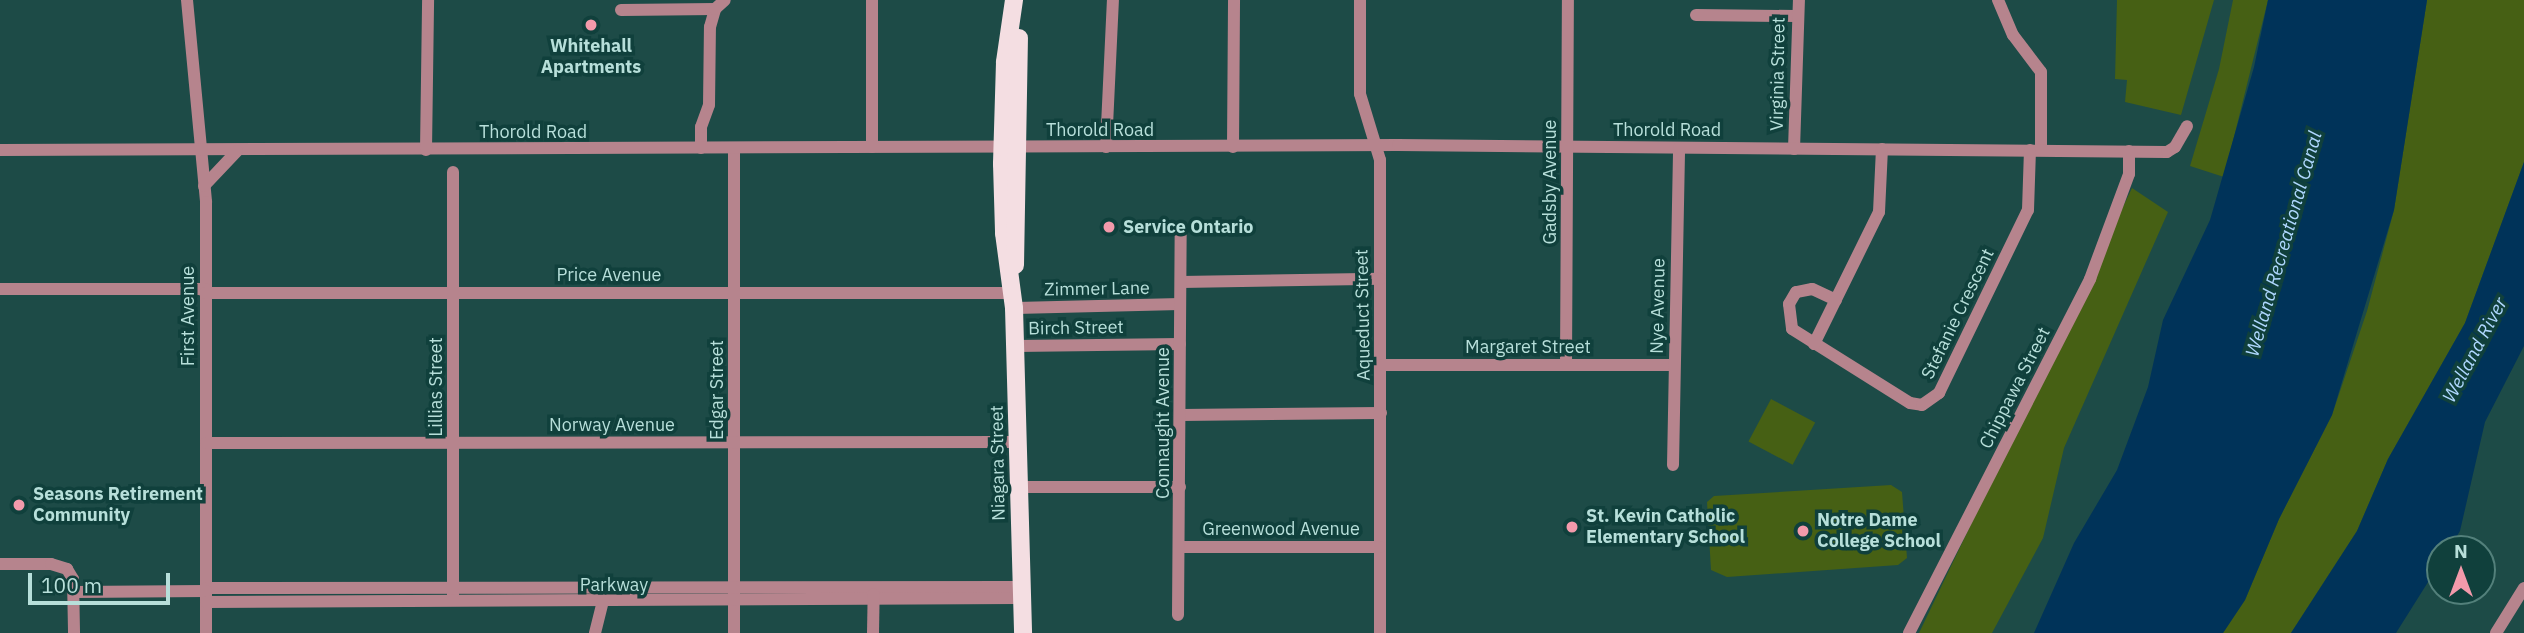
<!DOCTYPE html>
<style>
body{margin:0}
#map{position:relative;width:2524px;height:633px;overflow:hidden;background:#1d4b47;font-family:"IBM Plex Sans",sans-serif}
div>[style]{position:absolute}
.green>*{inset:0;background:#466014;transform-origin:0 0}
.water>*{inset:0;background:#003359}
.minor>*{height:12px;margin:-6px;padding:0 6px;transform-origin:6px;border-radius:6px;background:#b6848d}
.major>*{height:18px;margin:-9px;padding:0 9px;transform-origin:9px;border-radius:9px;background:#f4dee2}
.dots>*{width:19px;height:19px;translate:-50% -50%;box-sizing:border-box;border:4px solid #10403c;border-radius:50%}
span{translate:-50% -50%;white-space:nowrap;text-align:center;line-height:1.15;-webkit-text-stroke:7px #10403c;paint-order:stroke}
.poi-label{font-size:18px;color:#b7dfda;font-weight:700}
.left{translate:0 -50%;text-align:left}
.street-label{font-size:18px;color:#b7dfda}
.water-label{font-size:19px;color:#afd7fe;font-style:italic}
.north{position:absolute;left:2426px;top:535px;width:70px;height:70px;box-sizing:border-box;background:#10403c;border:2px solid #53807b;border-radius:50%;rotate:0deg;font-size:19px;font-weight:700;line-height:28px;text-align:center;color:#b7dfda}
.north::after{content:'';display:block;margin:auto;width:24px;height:32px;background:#f39aab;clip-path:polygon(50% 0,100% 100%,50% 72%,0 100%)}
.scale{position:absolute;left:28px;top:573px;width:142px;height:32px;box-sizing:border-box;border:4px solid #b7dfda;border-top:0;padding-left:9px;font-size:21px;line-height:24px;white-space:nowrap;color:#b7dfda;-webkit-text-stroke:5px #10403c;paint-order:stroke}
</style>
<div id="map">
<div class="green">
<i style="clip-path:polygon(2117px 0,2214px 0,2181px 115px,2125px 102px,2127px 80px,2115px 79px)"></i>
<i style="clip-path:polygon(2233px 0,2268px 0,2224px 177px,2190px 166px,2219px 69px)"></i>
<i style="clip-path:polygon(2427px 0,2524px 0,2524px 162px,2465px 323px,2388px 459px,2357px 531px,2291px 633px,2223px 633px,2245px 600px,2279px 519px,2332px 415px,2367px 311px,2394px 210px)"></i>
<i style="clip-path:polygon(2132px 188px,2168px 212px,2064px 448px,2043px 538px,1992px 633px,1919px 633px)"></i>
<i style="left:1771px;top:399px;width:50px;height:48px;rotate:28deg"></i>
<i style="clip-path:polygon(1891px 485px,1902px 492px,1907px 558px,1898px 565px,1727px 577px,1711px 570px,1707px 502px,1714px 496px)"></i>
</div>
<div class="water">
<i style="clip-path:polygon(2268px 0,2427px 0,2394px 210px,2332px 415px,2279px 519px,2245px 600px,2223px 633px,2034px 633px,2074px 543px,2117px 470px,2148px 387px,2163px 320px,2210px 220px,2254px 67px)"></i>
<i style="clip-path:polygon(2524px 162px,2524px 346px,2485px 422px,2460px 531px,2449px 549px,2440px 549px,2440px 563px,2396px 633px,2291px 633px,2357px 531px,2388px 459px,2465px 323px)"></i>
</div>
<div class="minor">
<i style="left:187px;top:0;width:203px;rotate:84.6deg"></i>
<i style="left:206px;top:202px;width:431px;rotate:90deg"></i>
<i style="left:872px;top:0;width:147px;rotate:90deg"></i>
<i style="left:1360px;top:0;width:94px;rotate:90deg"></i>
<i style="left:1360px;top:94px;width:69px;rotate:73.1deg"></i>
<i style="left:1380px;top:160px;width:473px;rotate:90deg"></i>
<i style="left:1998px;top:0;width:38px;rotate:67deg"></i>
<i style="left:2013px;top:35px;width:46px;rotate:52.9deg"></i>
<i style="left:2041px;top:72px;width:78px;rotate:90deg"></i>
<i style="left:621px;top:10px;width:94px;rotate:-0.6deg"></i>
<i style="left:1696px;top:15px;width:99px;rotate:0.6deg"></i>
<i style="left:1106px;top:147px;width:147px;rotate:-87.3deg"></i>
<i style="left:1233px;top:147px;width:147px;rotate:-89.6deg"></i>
<i style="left:701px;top:148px;width:21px;rotate:-90deg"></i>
<i style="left:701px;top:127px;width:23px;rotate:-70deg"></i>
<i style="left:709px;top:105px;width:78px;rotate:-89.3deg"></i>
<i style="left:710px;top:27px;width:19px;rotate:-74deg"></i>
<i style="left:715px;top:9px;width:13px;rotate:-42deg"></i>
<i style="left:734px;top:148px;width:485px;rotate:90deg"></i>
<i style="left:1794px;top:149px;width:149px;rotate:-88.1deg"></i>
<i style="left:0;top:150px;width:1398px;rotate:-0.2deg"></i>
<i style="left:1398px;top:145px;width:769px;rotate:0.52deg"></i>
<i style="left:2167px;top:152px;width:9px;rotate:-32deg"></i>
<i style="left:2175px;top:147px;width:24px;rotate:-60deg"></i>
<i style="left:426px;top:150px;width:150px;rotate:-89.2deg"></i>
<i style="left:204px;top:186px;width:48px;rotate:-46.7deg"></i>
<i style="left:1181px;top:282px;width:199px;rotate:-0.9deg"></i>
<i style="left:0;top:289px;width:205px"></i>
<i style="left:205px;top:293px;width:807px"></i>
<i style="left:1836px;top:300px;width:26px;rotate:-155deg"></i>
<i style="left:1812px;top:289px;width:16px;rotate:169deg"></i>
<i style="left:1796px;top:292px;width:14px;rotate:120deg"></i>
<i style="left:1789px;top:304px;width:25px;rotate:83deg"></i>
<i style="left:1792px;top:329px;width:139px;rotate:32.1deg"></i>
<i style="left:1910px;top:403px;width:12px;rotate:9deg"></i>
<i style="left:1922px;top:405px;width:21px;rotate:-35deg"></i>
<i style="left:1939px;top:393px;width:203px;rotate:-64.1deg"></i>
<i style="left:2028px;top:210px;width:60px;rotate:-88.1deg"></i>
<i style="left:1014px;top:308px;width:166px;rotate:-1.4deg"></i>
<i style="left:1814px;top:344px;width:147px;rotate:-63.8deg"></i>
<i style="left:1879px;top:212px;width:63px;rotate:-87.3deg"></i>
<i style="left:1015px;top:346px;width:165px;rotate:-0.7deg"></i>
<i style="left:1566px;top:364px;width:364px;rotate:-89.7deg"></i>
<i style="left:1382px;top:365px;width:292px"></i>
<i style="left:1181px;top:415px;width:200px;rotate:-0.6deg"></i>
<i style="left:206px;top:443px;width:813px;rotate:-0.07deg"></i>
<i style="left:1673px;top:465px;width:317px;rotate:-88.9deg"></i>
<i style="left:1020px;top:487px;width:160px"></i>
<i style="left:1181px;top:547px;width:199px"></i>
<i style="left:0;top:564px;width:51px"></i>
<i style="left:51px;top:564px;width:17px;rotate:17deg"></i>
<i style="left:67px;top:569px;width:12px;rotate:59deg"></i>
<i style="left:73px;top:579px;width:54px;rotate:88.9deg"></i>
<i style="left:206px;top:588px;width:816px;rotate:-0.07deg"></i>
<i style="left:74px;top:592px;width:132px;rotate:-0.4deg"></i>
<i style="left:453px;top:595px;width:423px;rotate:-90deg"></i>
<i style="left:206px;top:602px;width:816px;rotate:-0.28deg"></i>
<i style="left:1178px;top:615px;width:385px;rotate:-89.6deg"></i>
<i style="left:595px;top:633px;width:38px;rotate:-76deg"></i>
<i style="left:873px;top:633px;width:39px;rotate:-89deg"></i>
<i style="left:1909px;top:633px;width:398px;rotate:-62.9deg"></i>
<i style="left:2090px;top:279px;width:112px;rotate:-69.6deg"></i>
<i style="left:2129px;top:174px;width:23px;rotate:-90deg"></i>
<i style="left:2496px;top:633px;width:53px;rotate:-58.1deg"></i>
</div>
<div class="major">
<i style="left:1014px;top:0;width:63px;rotate:98.3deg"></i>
<i style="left:1005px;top:62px;width:102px;rotate:91.7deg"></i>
<i style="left:1002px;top:164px;width:69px;rotate:88.3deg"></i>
<i style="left:1004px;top:233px;width:76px;rotate:82.4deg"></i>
<i style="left:1014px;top:308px;width:325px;rotate:88.4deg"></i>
<i style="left:1015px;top:265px;width:227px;rotate:-89deg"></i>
</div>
<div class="dots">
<i style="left:591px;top:25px;background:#f39aab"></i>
<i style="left:1109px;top:227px;background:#f39aab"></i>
<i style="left:19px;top:505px;background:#f39aab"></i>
<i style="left:1572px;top:527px;background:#f39aab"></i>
<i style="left:1803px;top:531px;background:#f39aab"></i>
</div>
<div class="poi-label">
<span style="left:591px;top:57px">Whitehall<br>Apartments</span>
<span class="left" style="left:1123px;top:227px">Service Ontario</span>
<span class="left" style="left:33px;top:505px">Seasons Retirement<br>Community</span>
<span class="left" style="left:1586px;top:527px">St. Kevin Catholic<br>Elementary School</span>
<span class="left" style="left:1817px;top:531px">Notre Dame<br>College School</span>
</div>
<div class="street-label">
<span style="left:1778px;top:74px;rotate:-89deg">Virginia Street</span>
<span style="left:1100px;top:130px">Thorold Road</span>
<span style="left:1667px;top:130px">Thorold Road</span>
<span style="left:533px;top:132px">Thorold Road</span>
<span style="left:1550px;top:182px;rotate:-90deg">Gadsby Avenue</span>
<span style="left:609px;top:275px">Price Avenue</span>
<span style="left:1097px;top:289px;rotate:-1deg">Zimmer Lane</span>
<span style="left:1658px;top:306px;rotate:-89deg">Nye Avenue</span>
<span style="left:1958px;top:314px;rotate:-64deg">Stefanie Crescent</span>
<span style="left:1363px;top:315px;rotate:-91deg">Aqueduct Street</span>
<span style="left:188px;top:316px;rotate:-90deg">First Avenue</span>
<span style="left:1076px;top:328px;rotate:-1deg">Birch Street</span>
<span style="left:1528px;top:347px">Margaret Street</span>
<span style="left:436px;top:387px;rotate:-90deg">Lillias Street</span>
<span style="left:2015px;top:388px;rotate:-63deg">Chippawa Street</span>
<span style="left:717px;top:390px;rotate:-90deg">Edgar Street</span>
<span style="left:1163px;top:423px;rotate:-90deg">Connaught Avenue</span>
<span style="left:612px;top:425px">Norway Avenue</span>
<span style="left:998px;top:463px;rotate:-91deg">Niagara Street</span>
<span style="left:1281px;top:529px">Greenwood Avenue</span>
<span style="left:614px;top:585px">Parkway</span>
</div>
<div class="water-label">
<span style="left:2284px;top:244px;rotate:-74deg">Welland Recreational Canal</span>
<span style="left:2475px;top:350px;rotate:-62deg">Welland River</span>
</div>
<div class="north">N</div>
<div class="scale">100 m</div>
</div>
